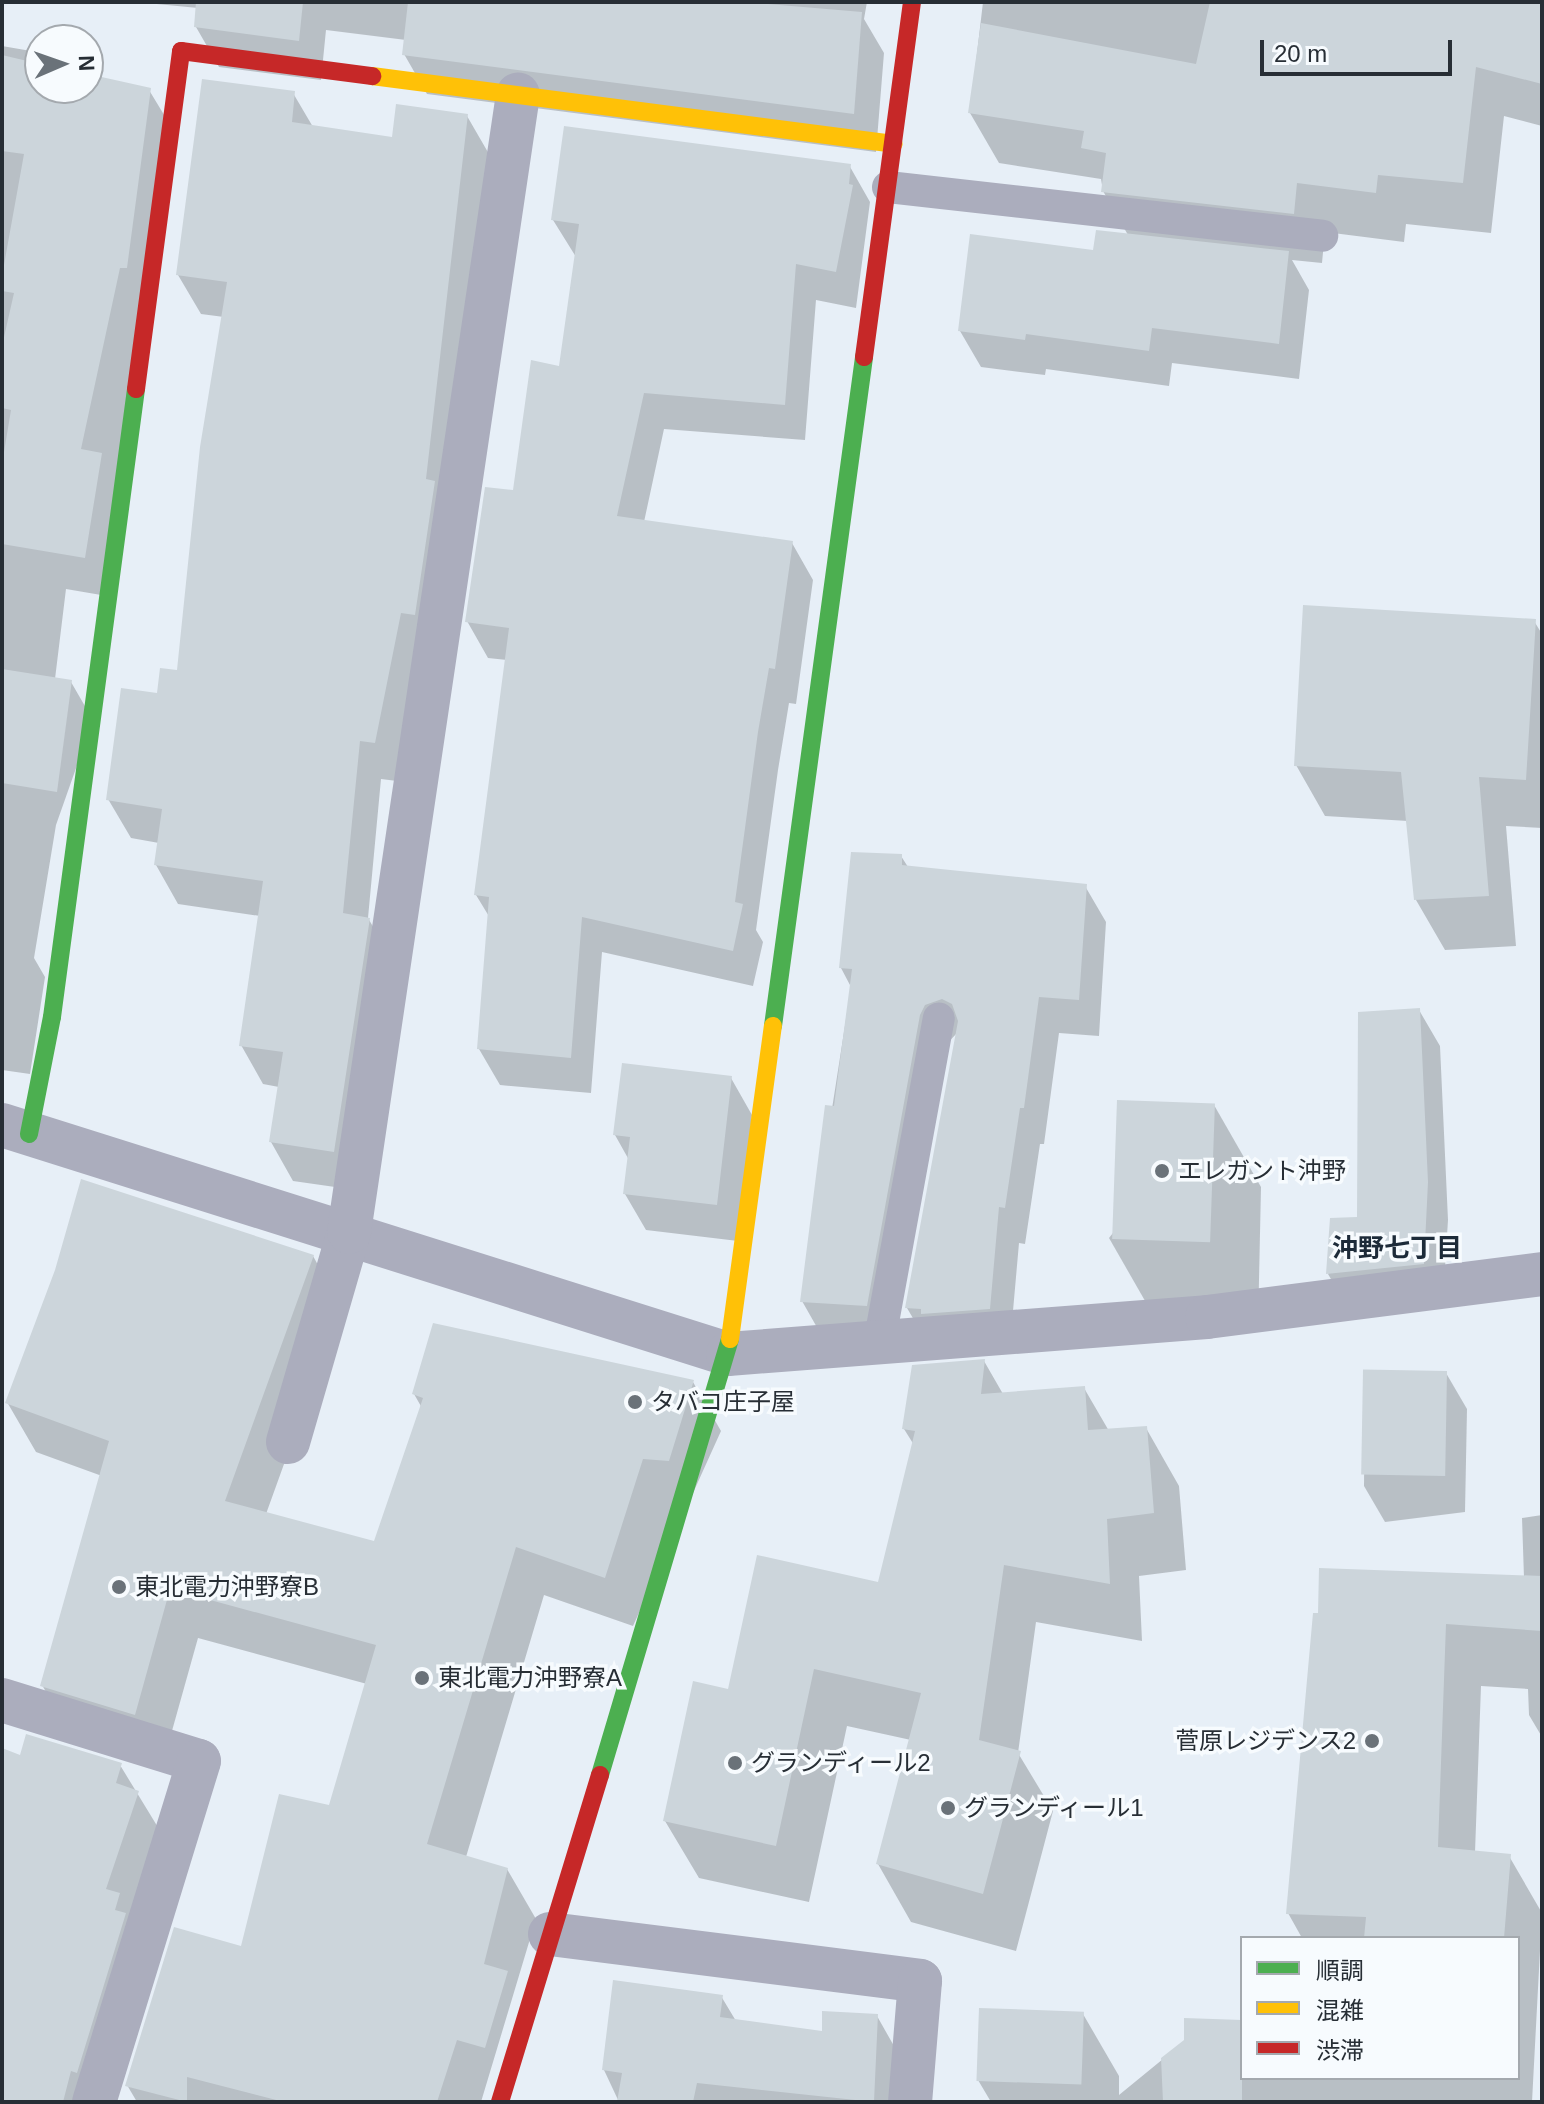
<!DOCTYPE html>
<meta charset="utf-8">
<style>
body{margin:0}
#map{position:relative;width:1544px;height:2104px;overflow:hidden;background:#e7eff7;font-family:Helvetica,"Noto Sans JP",sans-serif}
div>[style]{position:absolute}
.shadow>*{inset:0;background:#0003}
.building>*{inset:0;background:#ccd5db;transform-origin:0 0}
.lane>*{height:32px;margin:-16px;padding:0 16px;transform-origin:16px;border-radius:16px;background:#abadbd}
.street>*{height:44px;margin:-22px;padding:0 22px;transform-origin:22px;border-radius:22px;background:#abadbd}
.fast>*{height:18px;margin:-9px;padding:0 9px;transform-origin:9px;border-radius:9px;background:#4caf50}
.slow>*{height:18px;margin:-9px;padding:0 9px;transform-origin:9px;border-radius:9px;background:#ffc107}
.jam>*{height:18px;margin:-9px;padding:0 9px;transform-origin:9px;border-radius:9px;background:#c62828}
.dots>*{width:22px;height:22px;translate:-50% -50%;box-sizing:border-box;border:4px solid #f7fbfe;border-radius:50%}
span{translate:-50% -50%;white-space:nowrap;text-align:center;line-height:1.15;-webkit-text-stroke:7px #f7fbfe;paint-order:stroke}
.poi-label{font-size:24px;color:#272e35}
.left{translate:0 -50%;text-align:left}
.right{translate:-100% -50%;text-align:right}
.neighbourhood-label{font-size:26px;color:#1d2b39;font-weight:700}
.frame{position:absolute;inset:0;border:4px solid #272e35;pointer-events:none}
.legend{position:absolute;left:1240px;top:1936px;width:280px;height:144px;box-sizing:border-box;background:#f7fbfe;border:2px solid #a4a9ae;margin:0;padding:10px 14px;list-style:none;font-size:24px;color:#272e35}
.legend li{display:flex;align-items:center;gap:16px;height:40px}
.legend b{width:40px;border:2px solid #a4a9ae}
.north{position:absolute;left:24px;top:24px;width:80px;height:80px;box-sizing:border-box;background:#f7fbfe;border:2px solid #a4a9ae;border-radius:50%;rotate:88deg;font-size:22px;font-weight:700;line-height:32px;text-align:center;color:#272e35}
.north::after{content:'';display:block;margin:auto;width:28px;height:36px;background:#6a7279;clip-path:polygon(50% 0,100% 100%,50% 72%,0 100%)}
.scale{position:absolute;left:1260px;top:40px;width:192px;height:36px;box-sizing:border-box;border:4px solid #272e35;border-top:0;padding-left:10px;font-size:24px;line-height:28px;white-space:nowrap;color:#272e35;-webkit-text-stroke:6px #f7fbfe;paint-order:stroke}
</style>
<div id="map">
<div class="shadow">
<i style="clip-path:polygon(136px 2px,867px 2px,864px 19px,884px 53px,876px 152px,427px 94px,404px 54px,406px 40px,326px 30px,321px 80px,219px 67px,196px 27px,198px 8px)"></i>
<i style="clip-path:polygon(983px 2px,1542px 2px,1542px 126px,1504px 116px,1491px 233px,1406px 224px,1404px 242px,1325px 232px,1322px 263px,1292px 260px,1309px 290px,1299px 379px,1172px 363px,1169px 386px,1046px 369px,1045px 375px,981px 367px,960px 331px,1128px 235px,1103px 191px,1101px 179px,999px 163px,970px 113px)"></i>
<i style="clip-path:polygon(2px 46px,31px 51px,40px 66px,40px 88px,88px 88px,88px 77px,149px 90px,172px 128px,107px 596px,66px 589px,55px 679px,71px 682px,93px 720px,56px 825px,34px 958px,45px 977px,30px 1074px,2px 1070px)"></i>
<i style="clip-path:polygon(293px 93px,313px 127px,394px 140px,467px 116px,489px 154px,397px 781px,381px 779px,368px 918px,391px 958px,356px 1190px,293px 1181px,271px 1142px,279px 1087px,263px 1084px,241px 1045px,260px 916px,178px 904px,156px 865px,159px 843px,131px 838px,108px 799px,158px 696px,179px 672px,224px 317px,201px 314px,178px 275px)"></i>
<i style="clip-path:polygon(849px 165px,870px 202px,856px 308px,816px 300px,805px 440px,664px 429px,644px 522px,792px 543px,813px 580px,796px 704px,789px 703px,778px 770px,756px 930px,763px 942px,753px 986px,602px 952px,591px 1093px,500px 1085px,479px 1049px,490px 918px,476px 895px,507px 660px,488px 658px,467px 621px,561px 369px,576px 257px,553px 220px)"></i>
<i style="clip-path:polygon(1534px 621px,1542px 634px,1542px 828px,1506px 826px,1516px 946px,1445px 950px,1416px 900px,1408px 821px,1325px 816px,1296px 765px)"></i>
<i style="clip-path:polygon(901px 856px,908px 867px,1085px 886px,1106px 922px,1099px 1036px,1059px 1033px,1044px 1144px,1040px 1144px,1025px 1244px,1019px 1243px,1010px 1345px,928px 1344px,907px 1308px,958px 1032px,940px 1051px,887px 1342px,823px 1338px,802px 1301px,851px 987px,841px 968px)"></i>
<i style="clip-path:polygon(1419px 1010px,1440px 1046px,1448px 1220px,1443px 1300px,1349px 1310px,1328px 1274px,1359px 1219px)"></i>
<i style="clip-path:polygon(731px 1078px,752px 1115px,738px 1241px,646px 1230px,625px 1194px,629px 1160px,615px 1135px)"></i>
<i style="clip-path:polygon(1214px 1105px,1261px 1187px,1258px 1327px,1156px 1320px,1109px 1238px)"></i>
<i style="clip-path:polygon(313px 1256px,341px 1306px,266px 1514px,375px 1544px,422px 1408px,414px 1394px,693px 1382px,721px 1431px,633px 1626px,544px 1595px,466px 1857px,507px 1869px,536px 1919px,481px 2102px,137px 2102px,127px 2085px,242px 1948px,330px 1808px,367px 1684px,198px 1638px,163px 1763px,71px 1735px,42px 1685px,102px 1476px,36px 1452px,7px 1402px)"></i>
<i style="clip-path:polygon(984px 1361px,1003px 1394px,1084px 1388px,1109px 1431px,1146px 1428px,1179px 1486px,1186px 1570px,1139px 1576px,1142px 1641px,1036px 1622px,1018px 1753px,1053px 1811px,1016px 1951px,911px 1922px,878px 1864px,911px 1740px,847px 1726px,809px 1902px,699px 1878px,665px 1821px,729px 1691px,879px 1584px,914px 1445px,904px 1429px)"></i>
<i style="clip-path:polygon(1446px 1373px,1467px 1409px,1465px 1512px,1385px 1522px,1364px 1486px,1365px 1374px)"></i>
<i style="clip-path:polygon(1542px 1515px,1542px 1737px,1529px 1715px,1528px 1689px,1481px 1686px,1475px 1853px,1509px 1856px,1542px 1913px,1532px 2102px,991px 2102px,978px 2080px,1083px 2014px,1119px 2076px,1119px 2095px,1185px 2041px,1242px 2022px,1242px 2078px,1518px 2078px,1518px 1938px,1302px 1938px,1288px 1913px,1315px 1615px,1524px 1578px,1522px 1518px)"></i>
<i style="clip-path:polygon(2px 1750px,22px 1757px,120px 1765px,159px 1829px,99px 2102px,2px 2102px)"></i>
<i style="clip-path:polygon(721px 1996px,736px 2021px,824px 2033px,877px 2016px,907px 2069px,906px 2102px,619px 2102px,604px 2070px)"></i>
</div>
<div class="building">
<i style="clip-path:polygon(196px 2px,303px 2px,299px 41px,194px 27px)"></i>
<i style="clip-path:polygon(408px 2px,744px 2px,862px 12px,854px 114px,402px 55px)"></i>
<i style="clip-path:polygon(1210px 2px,1542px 2px,1542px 84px,1476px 67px,1463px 183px,1378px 175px,1376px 193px,1297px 183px,1294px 214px,1101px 192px,1106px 153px,1081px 148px,1084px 131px,968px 113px,981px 23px,1196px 64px)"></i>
<i style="clip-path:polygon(2px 55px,40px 64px,40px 88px,88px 88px,88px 74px,151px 88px,127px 268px,120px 268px,81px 449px,102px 453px,85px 558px,2px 544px,2px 464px,11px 410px,2px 408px,2px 346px,14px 293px,2px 291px,2px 276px,24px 154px,2px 151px)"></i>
<i style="clip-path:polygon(202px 79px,295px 91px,292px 122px,392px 137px,396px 104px,468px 114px,426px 479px,435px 481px,415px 615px,401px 613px,375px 743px,360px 741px,343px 913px,370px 918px,334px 1152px,269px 1142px,283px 1052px,239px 1046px,263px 881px,154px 865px,162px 809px,106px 800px,121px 688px,157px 693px,160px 668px,177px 670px,200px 447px,227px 282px,176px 275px)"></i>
<i style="clip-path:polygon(564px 126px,851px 164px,849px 184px,853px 185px,836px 272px,796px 264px,785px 405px,644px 393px,617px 516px,793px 541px,775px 669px,769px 668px,758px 732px,735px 902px,743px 904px,733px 951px,582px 917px,571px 1058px,477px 1049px,489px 897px,474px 895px,509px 628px,465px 622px,485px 487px,513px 490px,531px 360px,559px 366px,579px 224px,551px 220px)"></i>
<i style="clip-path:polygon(1096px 230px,1289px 251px,1279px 344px,1152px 328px,1149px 351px,1026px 334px,1025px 340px,958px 331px,970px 234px,1093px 250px)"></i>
<i style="clip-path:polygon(1303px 605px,1536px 619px,1526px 780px,1479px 777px,1489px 896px,1414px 900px,1401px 772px,1294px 766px)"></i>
<i style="clip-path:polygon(2px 669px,72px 680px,57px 792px,2px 783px)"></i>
<i style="clip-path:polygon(851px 852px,902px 854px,902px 865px,1087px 884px,1079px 1000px,1039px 997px,1024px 1108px,1020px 1108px,1005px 1208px,999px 1207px,990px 1309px,921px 1314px,921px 1309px,905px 1308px,958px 1021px,952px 1004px,942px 999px,925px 1005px,920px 1015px,867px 1306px,800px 1302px,825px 1105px,834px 1106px,852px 969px,839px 968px)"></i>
<i style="clip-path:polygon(1420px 1008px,1428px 1182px,1424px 1264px,1326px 1274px,1330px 1218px,1357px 1217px,1358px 1012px)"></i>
<i style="clip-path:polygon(622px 1063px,732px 1076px,717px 1205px,623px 1194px,630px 1137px,613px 1135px)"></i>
<i style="left:1117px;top:1100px;width:98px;height:139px;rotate:2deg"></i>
<i style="clip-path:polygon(81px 1179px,314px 1255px,225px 1501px,374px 1541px,423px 1398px,412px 1394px,433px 1323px,694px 1380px,669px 1461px,643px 1459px,605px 1578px,516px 1547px,427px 1844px,508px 1868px,484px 1964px,508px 1971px,485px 2048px,457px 2040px,437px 2102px,284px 2102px,187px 2077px,187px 2102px,125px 2086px,174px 1927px,241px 1946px,279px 1794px,329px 1805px,376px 1645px,170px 1589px,135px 1715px,40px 1686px,109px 1441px,5px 1403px,55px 1270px)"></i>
<i style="clip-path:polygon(985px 1359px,981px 1394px,1085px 1386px,1088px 1430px,1147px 1426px,1154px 1513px,1107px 1519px,1110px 1584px,1004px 1565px,979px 1740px,1021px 1751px,983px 1894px,876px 1864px,921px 1693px,814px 1669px,776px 1846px,663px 1821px,693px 1681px,728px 1689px,757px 1555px,878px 1582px,915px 1431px,902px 1429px,912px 1365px)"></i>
<i style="left:1447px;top:1371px;width:105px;height:84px;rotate:91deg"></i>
<i style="clip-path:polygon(1319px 1568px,1542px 1576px,1542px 1631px,1446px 1624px,1438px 1847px,1511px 1854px,1504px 1938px,1364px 1938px,1366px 1917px,1286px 1914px,1313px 1613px,1318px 1613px)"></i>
<i style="clip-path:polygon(26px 1734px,122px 1763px,116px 1783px,139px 1791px,106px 1889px,120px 1893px,115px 1910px,126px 1913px,77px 2073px,71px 2071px,63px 2102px,2px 2102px,2px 1748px,20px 1755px)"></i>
<i style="clip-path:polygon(613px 1980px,723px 1995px,720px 2017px,822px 2031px,822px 2011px,878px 2014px,874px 2102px,697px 2083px,693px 2102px,617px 2102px,622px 2073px,602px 2070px)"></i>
<i style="left:979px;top:2008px;width:105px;height:73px;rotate:2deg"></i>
<i style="clip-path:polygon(1184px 2018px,1242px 2020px,1242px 2102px,1163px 2102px,1161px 2058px,1184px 2040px)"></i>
</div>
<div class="lane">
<i style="left:888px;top:187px;width:437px;rotate:6.4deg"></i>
<i style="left:879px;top:1344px;width:331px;rotate:-79.6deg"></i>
</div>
<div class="street">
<i style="left:2px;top:1125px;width:761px;rotate:17.51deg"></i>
<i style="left:728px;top:1354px;width:480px;rotate:-4.4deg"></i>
<i style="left:1207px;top:1317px;width:338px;rotate:-7.3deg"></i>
<i style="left:288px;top:1442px;width:219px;rotate:-73.8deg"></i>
<i style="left:349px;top:1232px;width:1150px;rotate:-81.55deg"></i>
<i style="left:2px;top:1700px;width:206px;rotate:17.2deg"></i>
<i style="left:199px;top:1761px;width:357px;rotate:107.1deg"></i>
<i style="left:550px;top:1934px;width:373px;rotate:7.2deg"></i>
<i style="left:920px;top:1981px;width:121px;rotate:94.7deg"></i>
</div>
<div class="fast">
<i style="left:773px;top:1026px;width:675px;rotate:-82.25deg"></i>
<i style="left:29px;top:1134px;width:119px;rotate:-78.9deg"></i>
<i style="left:52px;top:1017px;width:634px;rotate:-82.38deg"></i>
<i style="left:600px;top:1775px;width:455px;rotate:-73.4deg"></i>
</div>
<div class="slow">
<i style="left:372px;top:76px;width:526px;rotate:7.42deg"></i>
<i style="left:730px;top:1339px;width:316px;rotate:-82.2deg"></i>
</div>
<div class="jam">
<i style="left:864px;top:357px;width:358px;rotate:-82.3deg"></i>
<i style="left:136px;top:389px;width:341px;rotate:-82.4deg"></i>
<i style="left:181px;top:51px;width:193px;rotate:7.5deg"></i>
<i style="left:500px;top:2102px;width:342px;rotate:-73deg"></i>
</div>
<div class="dots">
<i style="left:1162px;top:1171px;background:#6a7279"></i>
<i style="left:635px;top:1402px;background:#6a7279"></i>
<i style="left:119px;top:1587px;background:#6a7279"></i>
<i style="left:422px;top:1678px;background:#6a7279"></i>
<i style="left:1372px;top:1741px;background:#6a7279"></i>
<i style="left:735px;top:1763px;background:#6a7279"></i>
<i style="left:948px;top:1808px;background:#6a7279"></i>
</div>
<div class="poi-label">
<span class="left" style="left:1178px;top:1171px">エレガント沖野</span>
<span class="left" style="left:651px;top:1402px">タバコ庄子屋</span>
<span class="left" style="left:135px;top:1587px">東北電力沖野寮B</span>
<span class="left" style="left:438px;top:1678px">東北電力沖野寮A</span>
<span class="right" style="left:1356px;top:1741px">菅原レジデンス2</span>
<span class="left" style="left:751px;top:1763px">グランディール2</span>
<span class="left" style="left:964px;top:1808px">グランディール1</span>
</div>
<div class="neighbourhood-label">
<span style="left:1397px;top:1249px">沖野七丁目</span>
</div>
<div class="frame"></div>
<ul class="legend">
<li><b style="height:10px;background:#4caf50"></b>順調</li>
<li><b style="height:10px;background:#ffc107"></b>混雑</li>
<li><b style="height:10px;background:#c62828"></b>渋滞</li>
</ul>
<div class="north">N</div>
<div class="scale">20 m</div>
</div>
